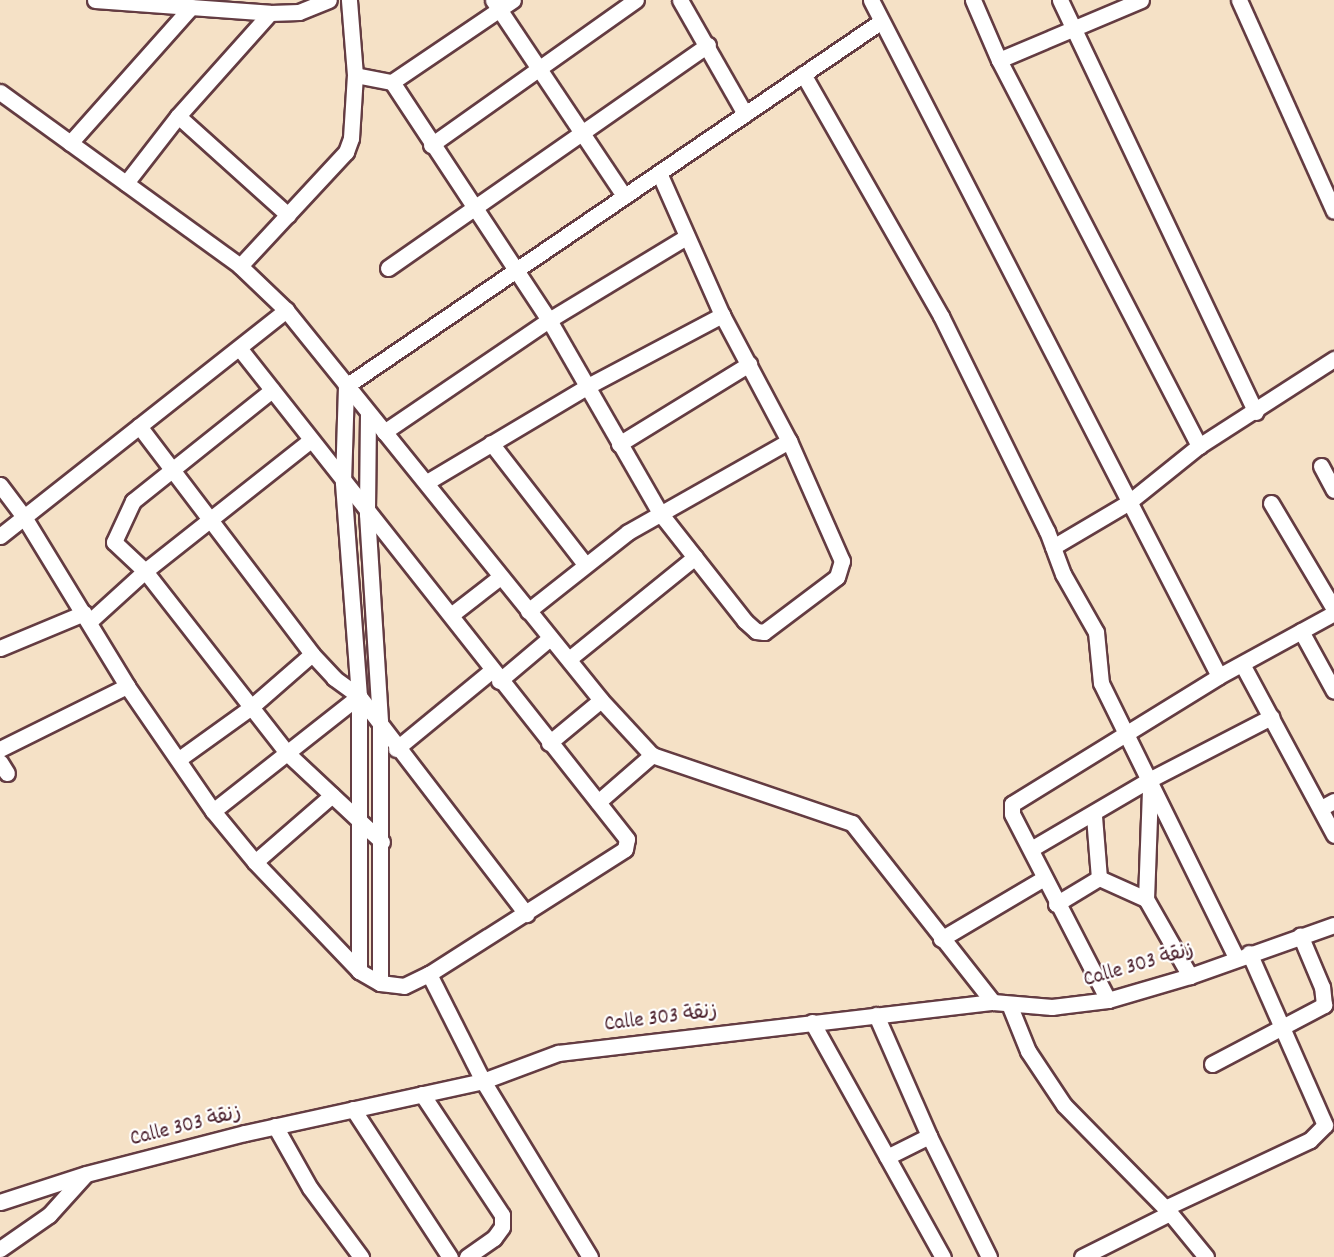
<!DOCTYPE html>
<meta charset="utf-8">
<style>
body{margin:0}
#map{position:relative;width:1334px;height:1257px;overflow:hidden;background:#f5e1c6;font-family:Dekko,"Playpen Sans Arabic",sans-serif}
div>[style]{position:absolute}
.roads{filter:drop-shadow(2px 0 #643c42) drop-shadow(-2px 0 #643c42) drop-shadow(0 2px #643c42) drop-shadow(0 -2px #643c42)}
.street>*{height:15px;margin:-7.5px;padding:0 7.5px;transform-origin:7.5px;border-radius:7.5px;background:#fff}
span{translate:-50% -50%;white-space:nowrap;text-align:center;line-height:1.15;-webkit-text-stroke:4.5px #fff;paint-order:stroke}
.street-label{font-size:21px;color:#4a1f2b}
</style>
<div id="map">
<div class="roads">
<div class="street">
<i style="left:95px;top:0;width:175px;rotate:4.2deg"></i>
<i style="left:270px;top:13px;width:29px;rotate:-2deg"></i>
<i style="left:299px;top:12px;width:32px;rotate:-22deg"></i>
<i style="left:493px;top:0;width:236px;rotate:56.2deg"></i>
<i style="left:680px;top:0;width:131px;rotate:60.3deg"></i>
<i style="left:871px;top:0;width:760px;rotate:62.76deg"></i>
<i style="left:973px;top:0;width:65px;rotate:66.6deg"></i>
<i style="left:999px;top:60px;width:435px;rotate:62.6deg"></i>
<i style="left:1060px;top:0;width:456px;rotate:64.6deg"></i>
<i style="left:1239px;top:0;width:231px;rotate:65.8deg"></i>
<i style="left:999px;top:60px;width:154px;rotate:-22.9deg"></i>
<i style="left:803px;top:74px;width:279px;rotate:60.3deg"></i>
<i style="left:941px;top:316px;width:240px;rotate:63.8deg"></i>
<i style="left:1047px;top:531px;width:46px;rotate:69.6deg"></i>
<i style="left:1063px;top:574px;width:67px;rotate:60.4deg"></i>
<i style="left:1096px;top:632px;width:51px;rotate:84.4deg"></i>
<i style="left:1101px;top:683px;width:305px;rotate:63.8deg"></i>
<i style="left:355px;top:75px;width:38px;rotate:11deg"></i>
<i style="left:392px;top:82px;width:146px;rotate:-34.1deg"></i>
<i style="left:392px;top:82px;width:285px;rotate:56.6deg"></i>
<i style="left:549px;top:320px;width:223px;rotate:60.1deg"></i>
<i style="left:660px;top:513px;width:137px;rotate:51.8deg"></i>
<i style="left:745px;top:621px;width:15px;rotate:42deg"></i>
<i style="left:756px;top:631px;width:8px;rotate:7deg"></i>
<i style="left:764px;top:632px;width:91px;rotate:-37deg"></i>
<i style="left:837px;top:577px;width:17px;rotate:-73deg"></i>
<i style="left:842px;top:561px;width:131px;rotate:-113.8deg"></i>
<i style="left:789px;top:441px;width:143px;rotate:-118deg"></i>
<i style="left:722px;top:315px;width:155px;rotate:-113.9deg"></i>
<i style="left:0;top:92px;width:296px;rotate:35.9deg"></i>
<i style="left:240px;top:266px;width:64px;rotate:43.7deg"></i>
<i style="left:286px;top:310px;width:501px;rotate:51.07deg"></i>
<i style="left:601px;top:700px;width:75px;rotate:47.2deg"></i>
<i style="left:652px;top:755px;width:211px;rotate:18.8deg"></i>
<i style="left:852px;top:823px;width:228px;rotate:51.8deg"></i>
<i style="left:178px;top:116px;width:148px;rotate:42deg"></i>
<i style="left:70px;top:143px;width:182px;rotate:-48.3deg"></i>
<i style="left:431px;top:145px;width:251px;rotate:-35.3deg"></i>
<i style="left:126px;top:183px;width:85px;rotate:-52.2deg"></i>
<i style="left:178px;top:116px;width:138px;rotate:-48.2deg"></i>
<i style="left:240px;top:266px;width:156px;rotate:-47.1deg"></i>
<i style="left:346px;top:152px;width:15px;rotate:-70deg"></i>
<i style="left:351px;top:138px;width:63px;rotate:-86.4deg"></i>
<i style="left:355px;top:75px;width:75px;rotate:-94.6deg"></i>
<i style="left:388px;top:268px;width:390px;rotate:-34.9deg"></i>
<i style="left:272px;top:390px;width:178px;rotate:141.4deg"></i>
<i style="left:133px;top:501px;width:45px;rotate:114.9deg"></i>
<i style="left:114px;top:542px;width:42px;rotate:43.1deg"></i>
<i style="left:145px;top:571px;width:231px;rotate:52deg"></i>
<i style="left:287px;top:753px;width:130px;rotate:43.1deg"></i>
<i style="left:368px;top:414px;width:100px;rotate:90.6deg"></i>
<i style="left:367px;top:514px;width:208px;rotate:86.4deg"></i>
<i style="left:380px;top:722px;width:261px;rotate:90deg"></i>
<i style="left:139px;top:426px;width:286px;rotate:52.8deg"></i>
<i style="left:312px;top:654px;width:33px;rotate:47deg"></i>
<i style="left:334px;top:678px;width:31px;rotate:36deg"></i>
<i style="left:359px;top:696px;width:275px;rotate:52.5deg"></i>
<i style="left:384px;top:432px;width:199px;rotate:-34.2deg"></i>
<i style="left:549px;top:320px;width:160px;rotate:-31.2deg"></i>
<i style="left:491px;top:443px;width:152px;rotate:52.2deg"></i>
<i style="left:619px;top:444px;width:153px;rotate:-31.6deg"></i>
<i style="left:1321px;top:466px;width:27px;rotate:62deg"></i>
<i style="left:427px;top:482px;width:187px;rotate:-30.8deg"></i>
<i style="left:588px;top:386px;width:152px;rotate:-27.9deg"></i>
<i style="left:0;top:485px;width:40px;rotate:53deg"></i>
<i style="left:24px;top:517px;width:198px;rotate:58.6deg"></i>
<i style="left:127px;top:686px;width:152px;rotate:55.5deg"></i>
<i style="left:213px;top:811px;width:66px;rotate:50.5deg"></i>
<i style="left:255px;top:862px;width:151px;rotate:46.3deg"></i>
<i style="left:359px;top:971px;width:24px;rotate:30deg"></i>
<i style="left:380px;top:983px;width:24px;rotate:7deg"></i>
<i style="left:404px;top:986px;width:28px;rotate:-26deg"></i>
<i style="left:429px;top:974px;width:232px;rotate:-32.5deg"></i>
<i style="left:625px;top:849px;width:10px;rotate:-79deg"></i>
<i style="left:627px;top:839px;width:624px;rotate:-128.3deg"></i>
<i style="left:1271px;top:503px;width:123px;rotate:59.3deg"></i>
<i style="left:0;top:536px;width:365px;rotate:-38.3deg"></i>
<i style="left:1053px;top:547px;width:88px;rotate:-30.6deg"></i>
<i style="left:1129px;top:502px;width:90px;rotate:-38.7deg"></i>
<i style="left:1199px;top:446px;width:161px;rotate:-32.8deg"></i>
<i style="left:528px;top:611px;width:127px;rotate:-38.3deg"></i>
<i style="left:628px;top:532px;width:185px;rotate:-29.5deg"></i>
<i style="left:451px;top:615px;width:62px;rotate:-37.8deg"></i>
<i style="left:90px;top:621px;width:74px;rotate:-42.3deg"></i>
<i style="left:145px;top:571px;width:211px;rotate:-38.3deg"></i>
<i style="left:1301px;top:631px;width:68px;rotate:61.2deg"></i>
<i style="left:0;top:648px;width:91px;rotate:-22.6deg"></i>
<i style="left:569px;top:659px;width:162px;rotate:-39deg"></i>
<i style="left:1242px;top:664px;width:194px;rotate:61.7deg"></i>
<i style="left:499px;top:681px;width:67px;rotate:-40.1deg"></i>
<i style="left:549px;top:743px;width:67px;rotate:-39.6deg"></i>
<i style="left:0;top:749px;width:142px;rotate:-26.4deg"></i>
<i style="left:396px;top:749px;width:123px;rotate:-39.4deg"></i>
<i style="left:179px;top:759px;width:87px;rotate:-35.7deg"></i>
<i style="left:250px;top:708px;width:82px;rotate:-41.1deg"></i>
<i style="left:0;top:762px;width:13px;rotate:58deg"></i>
<i style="left:1150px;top:790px;width:109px;rotate:92.1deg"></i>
<i style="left:1146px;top:899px;width:89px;rotate:60.3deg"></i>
<i style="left:598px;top:802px;width:72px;rotate:-41deg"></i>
<i style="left:1321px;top:808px;width:15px;rotate:-28deg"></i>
<i style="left:213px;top:811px;width:186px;rotate:-38.2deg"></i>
<i style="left:1094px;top:816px;width:62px;rotate:85.4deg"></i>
<i style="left:1031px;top:849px;width:134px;rotate:-30.4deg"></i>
<i style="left:1147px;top:781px;width:140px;rotate:-27.3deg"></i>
<i style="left:255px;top:862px;width:102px;rotate:-41deg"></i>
<i style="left:1099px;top:878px;width:51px;rotate:24.1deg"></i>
<i style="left:1056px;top:904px;width:50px;rotate:-31.2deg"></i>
<i style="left:941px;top:939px;width:120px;rotate:-30.6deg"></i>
<i style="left:359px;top:971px;width:275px;rotate:-90deg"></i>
<i style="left:359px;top:696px;width:215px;rotate:-94.3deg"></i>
<i style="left:343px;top:482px;width:96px;rotate:-88.2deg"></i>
<i style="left:346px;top:386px;width:646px;rotate:-34.28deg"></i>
<i style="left:429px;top:974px;width:120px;rotate:63.2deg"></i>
<i style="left:483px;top:1081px;width:206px;rotate:58.7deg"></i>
<i style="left:1108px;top:1000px;width:209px;rotate:-117.3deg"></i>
<i style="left:1012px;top:814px;width:10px;rotate:-90deg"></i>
<i style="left:1012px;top:804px;width:243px;rotate:-31.7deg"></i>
<i style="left:1219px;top:676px;width:131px;rotate:-28.7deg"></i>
<i style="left:1009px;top:1004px;width:51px;rotate:68deg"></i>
<i style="left:1028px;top:1051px;width:65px;rotate:56.3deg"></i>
<i style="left:1064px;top:1105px;width:151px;rotate:45.5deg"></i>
<i style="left:1170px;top:1213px;width:57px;rotate:50.7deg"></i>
<i style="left:876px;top:1015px;width:132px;rotate:66.3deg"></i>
<i style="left:929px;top:1136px;width:135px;rotate:63.6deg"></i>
<i style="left:812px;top:1022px;width:269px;rotate:60.9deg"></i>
<i style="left:1212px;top:1064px;width:127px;rotate:-27.8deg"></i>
<i style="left:1324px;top:1005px;width:18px;rotate:-96deg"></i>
<i style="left:1322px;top:987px;width:56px;rotate:-112.9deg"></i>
<i style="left:422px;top:1094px;width:145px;rotate:56.5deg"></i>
<i style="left:502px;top:1215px;width:12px;rotate:90deg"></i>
<i style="left:502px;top:1227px;width:14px;rotate:126deg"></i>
<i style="left:494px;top:1238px;width:33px;rotate:145deg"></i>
<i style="left:353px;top:1109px;width:177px;rotate:56.8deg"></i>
<i style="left:275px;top:1126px;width:71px;rotate:60.6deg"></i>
<i style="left:310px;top:1188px;width:86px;rotate:53.5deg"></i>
<i style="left:887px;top:1157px;width:47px;rotate:-26.6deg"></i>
<i style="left:0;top:1202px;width:90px;rotate:-18deg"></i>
<i style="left:86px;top:1174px;width:164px;rotate:-14.5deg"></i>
<i style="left:245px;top:1133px;width:244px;rotate:-12.3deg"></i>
<i style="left:483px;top:1081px;width:80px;rotate:-20.5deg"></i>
<i style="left:558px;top:1053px;width:438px;rotate:-6.7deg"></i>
<i style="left:993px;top:1002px;width:59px;rotate:4.8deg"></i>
<i style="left:1052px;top:1007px;width:56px;rotate:-7.1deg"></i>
<i style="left:1108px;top:1000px;width:85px;rotate:-16.3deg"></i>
<i style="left:1190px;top:976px;width:153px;rotate:-19.5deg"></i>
<i style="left:1165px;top:1208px;width:160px;rotate:-25.1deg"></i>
<i style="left:1310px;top:1140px;width:21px;rotate:-45deg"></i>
<i style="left:1325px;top:1125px;width:188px;rotate:-113.8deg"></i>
<i style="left:0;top:1249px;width:60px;rotate:-34.8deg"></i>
<i style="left:49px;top:1215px;width:54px;rotate:-48deg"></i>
<i style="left:1082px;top:1257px;width:98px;rotate:-26.6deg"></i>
</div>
</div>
<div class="street-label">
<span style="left:1139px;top:966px;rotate:-16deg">Calle 303 زنقة</span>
<span style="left:661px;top:1019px;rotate:-7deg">Calle 303 زنقة</span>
<span style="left:186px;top:1127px;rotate:-14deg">Calle 303 زنقة</span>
</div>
</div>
